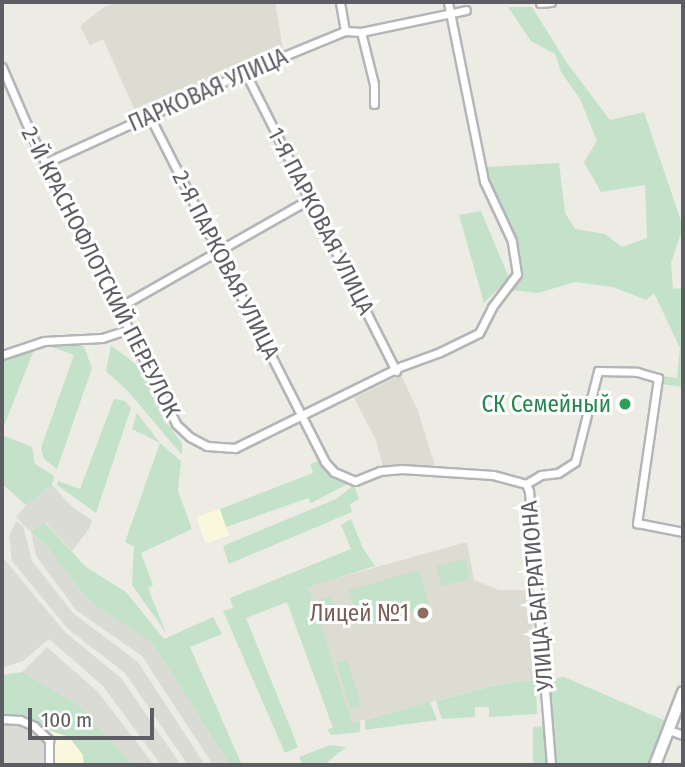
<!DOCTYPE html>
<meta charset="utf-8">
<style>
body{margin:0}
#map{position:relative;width:685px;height:767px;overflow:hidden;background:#ecece4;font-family:"Fira Sans Condensed",sans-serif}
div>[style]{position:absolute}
.commercial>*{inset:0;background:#f9f8dc;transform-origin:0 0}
.industrial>*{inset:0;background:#dbdbd6}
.education>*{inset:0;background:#dcdcd2}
.green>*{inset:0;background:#c4e1ca;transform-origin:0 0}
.roads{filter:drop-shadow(2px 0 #b4b5b9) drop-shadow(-2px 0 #b4b5b9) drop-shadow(0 2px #b4b5b9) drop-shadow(0 -2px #b4b5b9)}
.street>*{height:7px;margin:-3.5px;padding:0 3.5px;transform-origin:3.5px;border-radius:3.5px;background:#fff}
.secondary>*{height:10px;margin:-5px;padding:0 5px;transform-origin:5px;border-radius:5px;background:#fff}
.dots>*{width:19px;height:19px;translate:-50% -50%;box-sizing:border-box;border:4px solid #fff;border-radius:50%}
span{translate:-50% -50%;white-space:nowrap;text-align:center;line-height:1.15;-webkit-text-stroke:6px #fff;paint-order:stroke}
.street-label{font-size:23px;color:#5c5e63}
.leisure-label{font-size:23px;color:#27864d}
.right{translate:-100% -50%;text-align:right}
.education-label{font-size:23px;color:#785e54}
.frame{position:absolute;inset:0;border:4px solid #5c5e63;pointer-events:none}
.scale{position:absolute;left:28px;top:708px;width:126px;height:32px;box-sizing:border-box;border:4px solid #5c5e63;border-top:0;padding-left:9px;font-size:21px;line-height:24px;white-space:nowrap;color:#5c5e63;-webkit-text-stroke:5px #fff;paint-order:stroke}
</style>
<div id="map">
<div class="commercial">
<i style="left:220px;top:509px;width:28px;height:25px;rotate:71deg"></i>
<i style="clip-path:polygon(51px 731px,69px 737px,83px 755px,84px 765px,51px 765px)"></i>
</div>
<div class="industrial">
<i style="clip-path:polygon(52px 485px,72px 507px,92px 520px,89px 529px,72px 551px,46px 523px,31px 533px,47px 547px,89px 601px,153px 644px,230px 765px,213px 765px,142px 656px,76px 610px,36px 556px,31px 532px,16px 517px,26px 505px)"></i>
<i style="clip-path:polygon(16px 521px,23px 526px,32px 561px,73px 613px,138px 662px,205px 765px,188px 765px,125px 673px,68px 629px,12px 561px,9px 536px)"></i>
<i style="clip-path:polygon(4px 559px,65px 632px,121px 678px,181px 765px,161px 765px,103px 686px,49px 639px,23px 661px,2px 668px)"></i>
<i style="clip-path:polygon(47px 647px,98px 692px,154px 765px,133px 765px,77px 704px,22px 672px)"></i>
<i style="clip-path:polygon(2px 723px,18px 723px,44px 739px,45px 765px,2px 765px)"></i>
</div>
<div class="education">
<i style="clip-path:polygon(118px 2px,275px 2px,283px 49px,137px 115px,103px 39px,90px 46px,80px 26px,104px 7px)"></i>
<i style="clip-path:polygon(401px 375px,418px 411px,435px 466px,383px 466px,375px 438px,354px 398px)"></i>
<i style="clip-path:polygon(467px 542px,474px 580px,499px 590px,530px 590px,536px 680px,499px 684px,352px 723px,322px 637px,308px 586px)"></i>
</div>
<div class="green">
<i style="clip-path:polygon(508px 7px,532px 7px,567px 63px,610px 120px,644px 112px,683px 227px,671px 263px,673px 289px,683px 288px,683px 387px,661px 384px,662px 376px,677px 378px,680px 348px,654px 293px,646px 300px,613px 287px,575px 282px,538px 293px,512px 290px,501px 300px,519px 275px,517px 244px,498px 207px,487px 167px,559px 163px,565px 213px,575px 229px,605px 234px,622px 247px,647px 238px,645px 185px,601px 192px,584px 162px,597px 141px,580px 99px,561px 72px,555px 54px,531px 41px)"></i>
<i style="clip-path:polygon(481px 211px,509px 278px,484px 303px,459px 215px)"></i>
<i style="clip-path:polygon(72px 343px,84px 347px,92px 368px,57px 469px,44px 459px,41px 448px,74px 355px,44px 344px)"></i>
<i style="clip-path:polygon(111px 345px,143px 370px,169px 426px,182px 443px,182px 455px,127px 390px,106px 371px)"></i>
<i style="clip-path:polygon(34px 350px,2px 431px,2px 362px)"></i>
<i style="clip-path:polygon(114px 399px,125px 401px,131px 408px,96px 513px,57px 485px,58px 481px,80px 489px)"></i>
<i style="clip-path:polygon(137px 413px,160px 443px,181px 461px,178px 491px,192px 529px,141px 553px,153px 585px,148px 588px,166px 633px,132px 585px,134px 547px,125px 542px,160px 443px,132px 429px)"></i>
<i style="clip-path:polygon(2px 435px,32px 447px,35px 464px,54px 476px,52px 485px,26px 505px,2px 484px)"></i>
<i style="clip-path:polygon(319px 461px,334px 479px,348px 484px,311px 503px,308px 498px,226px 527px,220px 509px,313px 473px,310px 464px)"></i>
<i style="clip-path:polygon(354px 485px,359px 499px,350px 504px,352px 512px,229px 564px,223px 546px,336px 499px)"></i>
<i style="clip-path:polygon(351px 519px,363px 548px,375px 566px,308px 587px,352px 723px,360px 721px,360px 732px,331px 735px,327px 729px,333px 728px,287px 602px,246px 618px,298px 747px,285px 753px,223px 611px,233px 608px,230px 598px,351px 549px,341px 525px)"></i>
<i style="clip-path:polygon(45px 523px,86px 567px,126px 592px,164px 639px,213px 617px,222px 634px,190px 647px,242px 765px,230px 765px,153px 644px,89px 601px,47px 547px,31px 532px)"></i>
<i style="left:465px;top:559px;width:20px;height:30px;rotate:75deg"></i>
<i style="left:419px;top:570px;width:37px;height:73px;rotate:74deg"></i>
<i style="left:331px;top:596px;width:24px;height:16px;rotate:75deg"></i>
<i style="left:347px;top:660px;width:48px;height:11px;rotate:73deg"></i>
<i style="clip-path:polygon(22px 672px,77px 704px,133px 765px,84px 765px,83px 755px,69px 737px,51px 731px,35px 721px,2px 715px,2px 675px)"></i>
<i style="clip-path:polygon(564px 677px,666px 721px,649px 765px,555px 765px,549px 679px)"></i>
<i style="clip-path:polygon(536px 680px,537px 714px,489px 717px,489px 707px,475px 707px,475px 717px,442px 719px,436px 701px,500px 684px)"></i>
<i style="clip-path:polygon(430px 702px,437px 720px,365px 730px,365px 720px)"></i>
<i style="clip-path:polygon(544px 726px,547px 765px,533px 765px,533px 727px)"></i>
<i style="clip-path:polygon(330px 745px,346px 747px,324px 765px,303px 765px,299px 757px)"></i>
</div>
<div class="roads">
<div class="street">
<i style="left:540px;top:3px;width:11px;rotate:-5deg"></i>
<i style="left:345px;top:31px;width:16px;rotate:4deg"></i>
<i style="left:361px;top:32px;width:107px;rotate:-11.8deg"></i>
<i style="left:361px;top:32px;width:54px;rotate:76deg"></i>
<i style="left:374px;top:84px;width:20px;rotate:90deg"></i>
<i style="left:2px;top:67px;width:71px;rotate:66.7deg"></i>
<i style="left:30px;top:132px;width:326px;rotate:63.4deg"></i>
<i style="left:176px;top:424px;width:19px;rotate:43deg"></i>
<i style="left:190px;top:437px;width:19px;rotate:28deg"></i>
<i style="left:207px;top:446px;width:28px;rotate:4deg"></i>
<i style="left:235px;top:448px;width:186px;rotate:-26.2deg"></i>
<i style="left:402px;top:366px;width:40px;rotate:-20.2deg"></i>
<i style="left:440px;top:352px;width:43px;rotate:-26deg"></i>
<i style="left:479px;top:333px;width:29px;rotate:-63deg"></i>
<i style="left:492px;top:307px;width:41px;rotate:-52.9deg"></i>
<i style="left:517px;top:274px;width:33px;rotate:-99deg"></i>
<i style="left:512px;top:241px;width:66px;rotate:-115deg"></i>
<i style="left:484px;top:181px;width:183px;rotate:-101.4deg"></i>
<i style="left:245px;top:72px;width:335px;rotate:63.2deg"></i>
<i style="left:149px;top:115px;width:389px;rotate:63.1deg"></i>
<i style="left:325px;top:462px;width:13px;rotate:48deg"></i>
<i style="left:334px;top:472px;width:23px;rotate:23deg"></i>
<i style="left:355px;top:481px;width:27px;rotate:-22deg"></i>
<i style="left:380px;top:471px;width:22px;rotate:-5deg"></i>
<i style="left:402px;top:469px;width:91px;rotate:3.8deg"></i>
<i style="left:493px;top:475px;width:34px;rotate:15deg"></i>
<i style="left:526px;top:484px;width:8px;rotate:67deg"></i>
<i style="left:529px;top:491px;width:275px;rotate:85.4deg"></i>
<i style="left:45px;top:163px;width:220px;rotate:-24.5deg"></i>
<i style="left:245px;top:72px;width:108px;rotate:-22.3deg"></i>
<i style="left:345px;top:31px;width:29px;rotate:-100deg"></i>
<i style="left:116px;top:309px;width:223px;rotate:-29.6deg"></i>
<i style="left:2px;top:355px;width:44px;rotate:-18.4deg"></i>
<i style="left:44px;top:341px;width:58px;rotate:-3deg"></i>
<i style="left:102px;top:338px;width:26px;rotate:-18deg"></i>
<i style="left:526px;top:484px;width:17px;rotate:-31deg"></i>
<i style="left:541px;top:475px;width:17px;rotate:-7deg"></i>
<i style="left:558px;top:473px;width:20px;rotate:-33deg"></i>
<i style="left:575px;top:462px;width:94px;rotate:-75.8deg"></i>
<i style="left:598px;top:371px;width:39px;rotate:1deg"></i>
<i style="left:637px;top:372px;width:22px;rotate:16deg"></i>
<i style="left:658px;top:378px;width:147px;rotate:98.2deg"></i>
<i style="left:637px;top:523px;width:47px;rotate:11.1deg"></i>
<i style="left:2px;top:719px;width:18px;rotate:3deg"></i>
<i style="left:20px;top:720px;width:15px;rotate:23deg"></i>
<i style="left:34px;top:726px;width:21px;rotate:43deg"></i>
<i style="left:49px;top:740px;width:25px;rotate:90deg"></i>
<i style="left:669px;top:730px;width:15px;rotate:20deg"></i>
</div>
<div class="secondary">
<i style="left:655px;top:765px;width:78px;rotate:-69deg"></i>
</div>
</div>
<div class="dots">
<i style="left:625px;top:404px;background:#2e9e5b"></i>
<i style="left:423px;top:613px;background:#8d6e63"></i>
</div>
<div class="street-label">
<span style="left:208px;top:90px;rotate:-24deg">ПАРКОВАЯ УЛИЦА</span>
<span style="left:321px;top:221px;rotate:63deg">1-Я ПАРКОВАЯ УЛИЦА</span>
<span style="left:226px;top:265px;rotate:63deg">2-Я ПАРКОВАЯ УЛИЦА</span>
<span style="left:101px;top:272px;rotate:63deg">2-Й КРАСНОФЛОТСКИЙ ПЕРЕУЛОК</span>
<span style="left:537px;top:596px;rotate:-95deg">УЛИЦА БАГРАТИОНА</span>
</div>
<div class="leisure-label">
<span class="right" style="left:611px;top:404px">СК Семейный</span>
</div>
<div class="education-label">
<span class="right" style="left:409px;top:613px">Лицей №1</span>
</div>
<div class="frame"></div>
<div class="scale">100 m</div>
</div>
